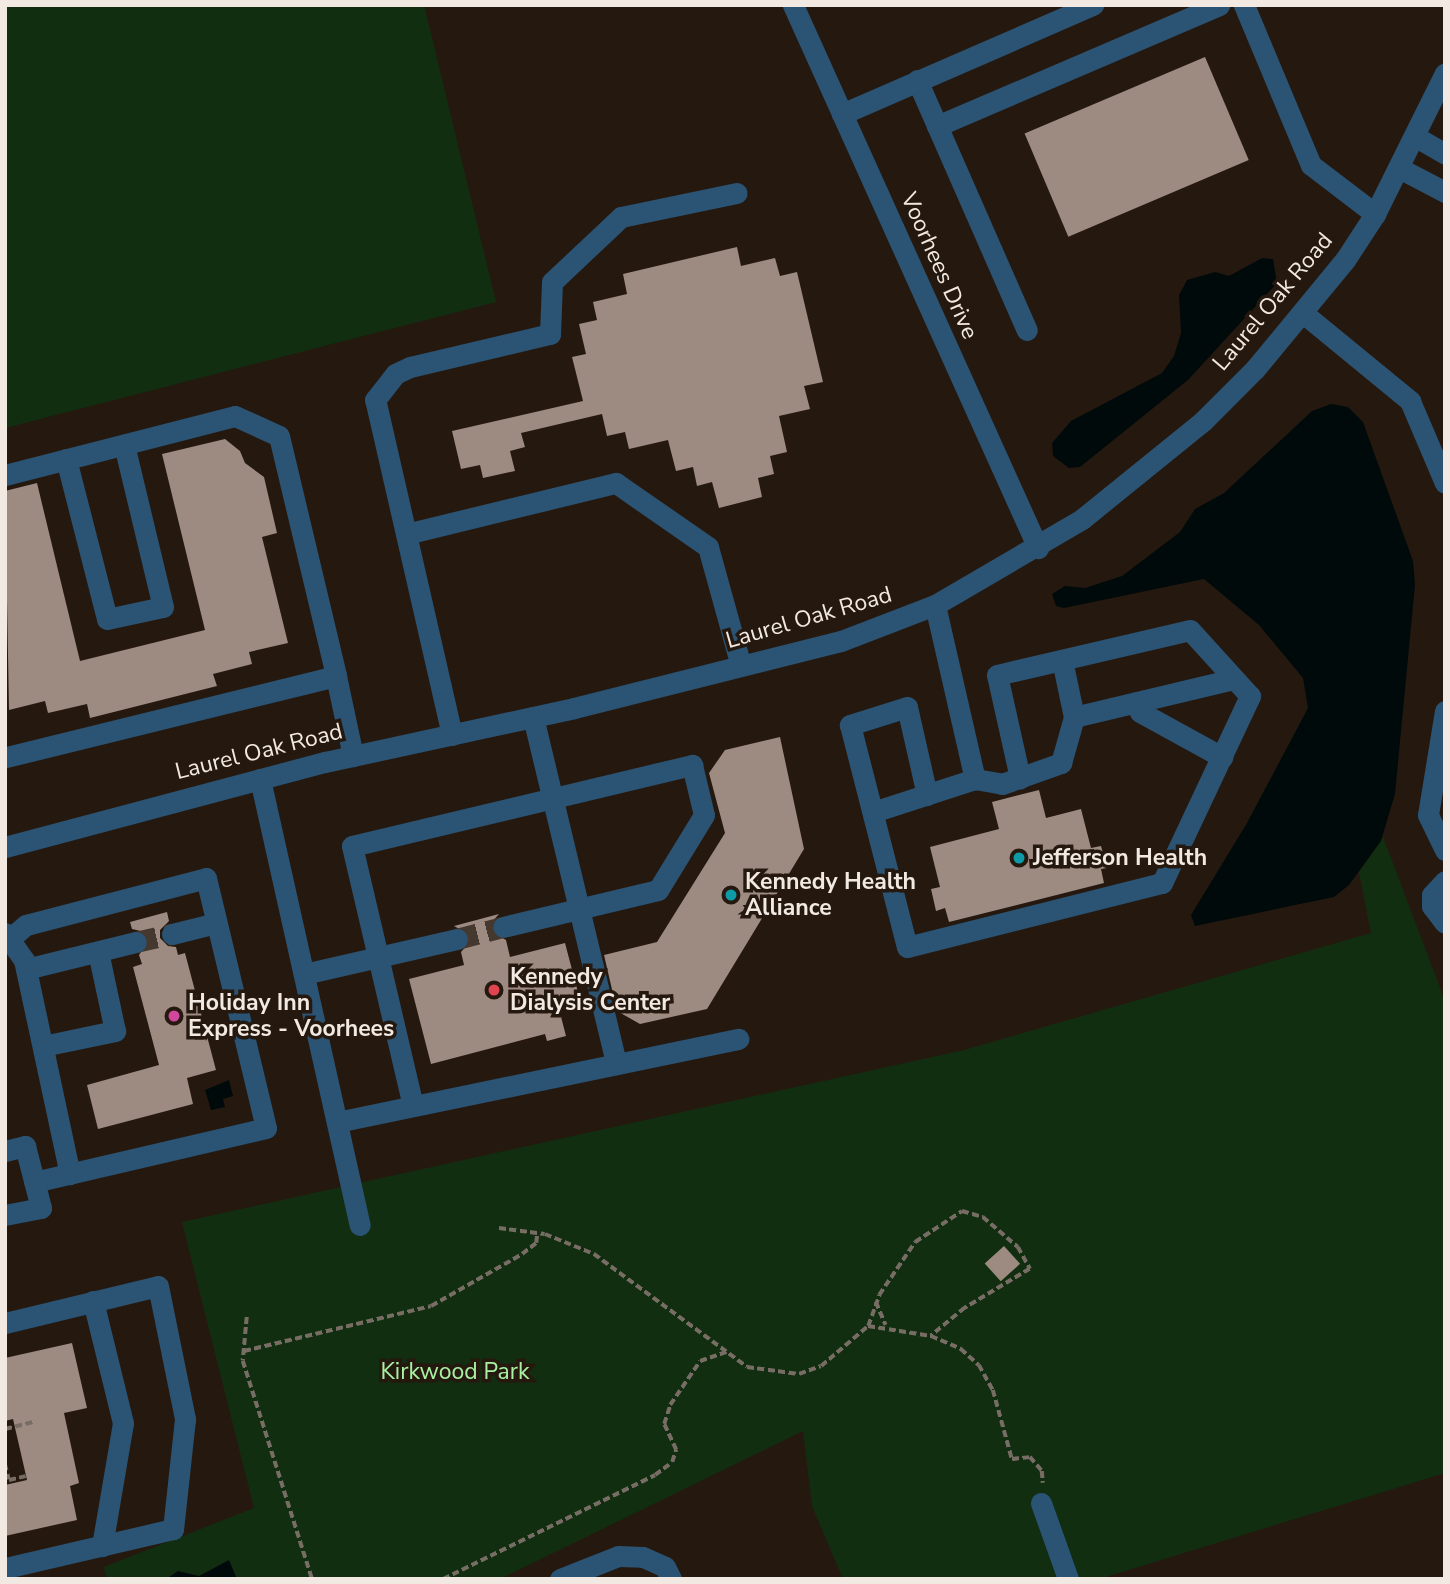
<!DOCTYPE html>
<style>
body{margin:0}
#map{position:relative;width:1450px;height:1584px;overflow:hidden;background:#25190f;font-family:"Nunito Sans",sans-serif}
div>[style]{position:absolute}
.green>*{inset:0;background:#122e11}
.water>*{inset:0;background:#010a0b}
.building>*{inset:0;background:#9d8a80;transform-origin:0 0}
.minor-tunnel>*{height:21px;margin-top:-10.5px;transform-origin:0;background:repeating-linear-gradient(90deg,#44382f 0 21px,transparent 0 31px)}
.path>*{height:3.5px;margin-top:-1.75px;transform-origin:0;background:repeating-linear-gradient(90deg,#786d64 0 7px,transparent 0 10.5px)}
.minor>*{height:21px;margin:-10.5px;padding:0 10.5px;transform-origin:10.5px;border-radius:10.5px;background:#2b5374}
.dots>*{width:19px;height:19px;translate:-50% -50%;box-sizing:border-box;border:4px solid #25190f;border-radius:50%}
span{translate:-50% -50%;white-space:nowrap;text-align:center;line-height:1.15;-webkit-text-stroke:7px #25190f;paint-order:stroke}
.street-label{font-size:23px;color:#f2e9e2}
.poi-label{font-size:23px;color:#f2e9e2;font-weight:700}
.left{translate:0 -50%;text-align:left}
.park-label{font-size:23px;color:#a8f1a2}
.frame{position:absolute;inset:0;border:7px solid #f2e9e2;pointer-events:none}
</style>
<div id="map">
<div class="green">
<i style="clip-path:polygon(5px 5px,424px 5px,496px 302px,5px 428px)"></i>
<i style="clip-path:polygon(1383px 837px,1445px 1001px,1445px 1473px,1099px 1579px,843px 1579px,812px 1506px,803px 1431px,500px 1579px,107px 1579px,104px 1567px,254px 1508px,182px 1222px,964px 1050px,1371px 933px,1359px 872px)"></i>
</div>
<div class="water">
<i style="clip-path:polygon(1262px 258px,1273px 259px,1277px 283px,1188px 380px,1080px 467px,1069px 468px,1053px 456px,1052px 443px,1071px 421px,1162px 373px,1174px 356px,1181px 333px,1179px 295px,1187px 280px,1215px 272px,1229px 276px)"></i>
<i style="clip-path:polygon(1331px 404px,1348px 407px,1363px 422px,1413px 561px,1415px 585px,1395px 794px,1381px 841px,1349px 885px,1334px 897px,1195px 926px,1191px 915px,1247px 823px,1308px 708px,1303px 678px,1259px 625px,1204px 579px,1064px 608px,1056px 606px,1052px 594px,1065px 586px,1085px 588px,1122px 576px,1180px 532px,1195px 509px,1224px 493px,1312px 411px)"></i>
<i style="clip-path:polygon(229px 1080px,233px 1096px,223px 1099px,225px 1107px,211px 1110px,205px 1090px)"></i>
<i style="clip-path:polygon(229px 1560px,237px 1579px,166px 1579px,178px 1571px,199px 1576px)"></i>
</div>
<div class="building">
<i style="left:1205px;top:57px;width:112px;height:196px;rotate:67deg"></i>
<i style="clip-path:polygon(737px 247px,741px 266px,775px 258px,780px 276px,797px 272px,823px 382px,804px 386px,810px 409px,779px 416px,787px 452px,770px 456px,774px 474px,758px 478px,762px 497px,719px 508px,712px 482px,697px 486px,693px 467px,676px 471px,668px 440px,629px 449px,625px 432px,607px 436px,602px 414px,521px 433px,525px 447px,510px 451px,515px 471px,483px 478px,480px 465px,461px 469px,452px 431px,583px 401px,572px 357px,586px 354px,579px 324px,597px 320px,593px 302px,627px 294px,623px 274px)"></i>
<i style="clip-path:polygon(225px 439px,240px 451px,245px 463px,264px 477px,277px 533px,262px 537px,288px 643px,249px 652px,252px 664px,213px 674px,217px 686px,90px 718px,87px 704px,48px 713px,45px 701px,9px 710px,5px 491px,37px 483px,80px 661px,205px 630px,162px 454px)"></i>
<i style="clip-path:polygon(780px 737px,804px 849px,707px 1009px,640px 1024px,617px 1011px,604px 955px,657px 942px,725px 833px,709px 773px,725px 750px)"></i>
<i style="clip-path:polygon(1039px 790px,1046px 818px,1081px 809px,1091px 848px,1101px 846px,1107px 868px,1101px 869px,1104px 883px,949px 922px,945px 908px,936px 911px,931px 889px,940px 887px,930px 847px,999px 829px,992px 802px)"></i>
<i style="clip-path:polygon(167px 912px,169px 921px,160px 930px,160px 938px,168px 946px,176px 947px,178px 955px,185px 953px,216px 1070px,187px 1078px,193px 1104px,98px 1129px,87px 1085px,159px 1065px,133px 967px,142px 964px,139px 955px,149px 940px,145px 932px,132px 929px,130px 922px)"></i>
<i style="clip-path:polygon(499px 914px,491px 923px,490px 931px,506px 940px,510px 957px,565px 943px,580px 1000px,558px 1005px,566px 1036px,547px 1041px,545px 1034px,431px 1064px,409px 979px,464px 965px,461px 952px,469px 943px,470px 935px,454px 926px)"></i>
<i style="left:1004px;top:1246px;width:24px;height:26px;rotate:48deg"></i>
<i style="clip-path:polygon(72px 1343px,87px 1408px,64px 1413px,79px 1483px,70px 1486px,77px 1520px,5px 1536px,5px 1485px,27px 1480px,13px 1419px,5px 1421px,5px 1358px)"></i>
</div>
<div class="minor-tunnel">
<i style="left:457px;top:939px;width:48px;rotate:-14.6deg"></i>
<i style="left:136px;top:942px;width:37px;rotate:-13deg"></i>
</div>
<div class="path">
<i style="left:499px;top:1228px;width:46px;rotate:7.4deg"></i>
<i style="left:545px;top:1234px;width:53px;rotate:22.2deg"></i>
<i style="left:594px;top:1254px;width:190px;rotate:36.4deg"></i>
<i style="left:747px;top:1367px;width:52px;rotate:7.7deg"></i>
<i style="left:799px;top:1374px;width:23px;rotate:-20deg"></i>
<i style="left:821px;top:1366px;width:62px;rotate:-40.4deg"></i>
<i style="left:868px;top:1326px;width:64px;rotate:9deg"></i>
<i style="left:931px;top:1336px;width:33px;rotate:23deg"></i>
<i style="left:961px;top:1349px;width:24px;rotate:42deg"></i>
<i style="left:979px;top:1365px;width:29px;rotate:61deg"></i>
<i style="left:993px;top:1390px;width:72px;rotate:74.6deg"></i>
<i style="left:1012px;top:1459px;width:18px;rotate:-6deg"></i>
<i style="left:1030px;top:1457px;width:18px;rotate:49deg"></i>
<i style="left:1042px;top:1471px;width:12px;rotate:85deg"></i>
<i style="left:876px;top:1302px;width:25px;rotate:67deg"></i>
<i style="left:247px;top:1317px;width:44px;rotate:95.2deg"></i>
<i style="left:243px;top:1361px;width:229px;rotate:72.4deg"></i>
<i style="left:868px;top:1326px;width:33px;rotate:-70deg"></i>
<i style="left:879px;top:1295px;width:64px;rotate:-55.8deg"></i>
<i style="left:915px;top:1242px;width:56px;rotate:-33.4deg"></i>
<i style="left:962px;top:1211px;width:22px;rotate:16deg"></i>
<i style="left:983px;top:1217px;width:46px;rotate:40.6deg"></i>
<i style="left:1018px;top:1247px;width:25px;rotate:61deg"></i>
<i style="left:1030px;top:1269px;width:76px;rotate:149deg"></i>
<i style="left:965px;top:1308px;width:44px;rotate:140.5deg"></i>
<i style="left:244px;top:1351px;width:192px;rotate:-13.5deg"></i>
<i style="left:431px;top:1306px;width:105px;rotate:-29.7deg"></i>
<i style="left:522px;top:1254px;width:18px;rotate:-38deg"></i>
<i style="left:536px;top:1243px;width:10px;rotate:-84deg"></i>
<i style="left:5px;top:1429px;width:30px;rotate:-14deg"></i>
<i style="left:5px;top:1464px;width:16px;rotate:76deg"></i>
<i style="left:9px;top:1480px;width:17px;rotate:-13deg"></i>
<i style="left:443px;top:1579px;width:236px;rotate:-26.1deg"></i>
<i style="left:655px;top:1475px;width:21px;rotate:-37deg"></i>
<i style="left:672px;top:1462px;width:13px;rotate:-72deg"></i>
<i style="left:676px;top:1450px;width:29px;rotate:-115deg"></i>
<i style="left:664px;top:1424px;width:20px;rotate:-72deg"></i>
<i style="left:670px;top:1405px;width:53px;rotate:-55.7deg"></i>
<i style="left:700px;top:1361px;width:28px;rotate:-19deg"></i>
</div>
<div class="minor">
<i style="left:793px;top:5px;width:596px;rotate:65.72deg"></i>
<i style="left:1244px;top:5px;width:173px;rotate:67.3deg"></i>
<i style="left:1311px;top:165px;width:81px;rotate:37.4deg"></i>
<i style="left:917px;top:80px;width:273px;rotate:66.3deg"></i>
<i style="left:842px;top:114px;width:274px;rotate:-23.5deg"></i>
<i style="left:937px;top:126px;width:307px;rotate:-23.2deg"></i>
<i style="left:1416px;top:137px;width:34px;rotate:30deg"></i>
<i style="left:1401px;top:169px;width:50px;rotate:27.6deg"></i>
<i style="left:1303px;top:313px;width:139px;rotate:39.4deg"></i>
<i style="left:1410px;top:401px;width:89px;rotate:66.9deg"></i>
<i style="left:66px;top:459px;width:165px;rotate:75.6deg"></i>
<i style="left:107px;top:619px;width:57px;rotate:-12.1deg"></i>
<i style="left:163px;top:607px;width:167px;rotate:-103.5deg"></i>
<i style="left:5px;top:475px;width:237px;rotate:-14.4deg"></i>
<i style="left:235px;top:416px;width:48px;rotate:24.4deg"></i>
<i style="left:279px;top:436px;width:247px;rotate:76.6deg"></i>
<i style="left:336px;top:676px;width:341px;rotate:166.2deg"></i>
<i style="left:406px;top:534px;width:216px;rotate:-13.7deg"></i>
<i style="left:616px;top:483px;width:112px;rotate:34.8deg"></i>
<i style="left:708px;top:547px;width:123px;rotate:74.5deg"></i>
<i style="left:935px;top:605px;width:179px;rotate:77.1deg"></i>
<i style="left:1062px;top:660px;width:58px;rotate:78.1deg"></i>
<i style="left:336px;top:676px;width:82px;rotate:78deg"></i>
<i style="left:1137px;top:702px;width:10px;rotate:73deg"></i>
<i style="left:1140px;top:712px;width:94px;rotate:28.8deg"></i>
<i style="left:1445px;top:711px;width:105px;rotate:99.3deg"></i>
<i style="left:1428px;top:815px;width:39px;rotate:64deg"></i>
<i style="left:533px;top:717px;width:357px;rotate:76.5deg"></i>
<i style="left:452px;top:735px;width:344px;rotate:-102.9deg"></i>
<i style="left:375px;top:400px;width:33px;rotate:-52deg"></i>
<i style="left:395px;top:374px;width:17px;rotate:-25deg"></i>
<i style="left:410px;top:367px;width:144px;rotate:-13.3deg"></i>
<i style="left:550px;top:334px;width:52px;rotate:-87.8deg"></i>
<i style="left:552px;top:282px;width:95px;rotate:-43.3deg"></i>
<i style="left:621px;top:217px;width:118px;rotate:-11.7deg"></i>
<i style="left:260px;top:779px;width:457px;rotate:77.4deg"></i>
<i style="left:927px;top:795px;width:90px;rotate:-102.8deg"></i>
<i style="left:907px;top:707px;width:60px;rotate:162.5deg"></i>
<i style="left:850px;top:725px;width:229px;rotate:75.6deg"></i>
<i style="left:907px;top:947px;width:263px;rotate:-14.1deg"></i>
<i style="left:1162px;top:883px;width:207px;rotate:-64.8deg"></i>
<i style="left:1250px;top:696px;width:89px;rotate:-132.3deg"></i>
<i style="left:1190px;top:630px;width:198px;rotate:166.9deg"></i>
<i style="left:997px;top:675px;width:106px;rotate:77.4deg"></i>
<i style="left:873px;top:812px;width:107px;rotate:-17.9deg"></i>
<i style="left:975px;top:779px;width:27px;rotate:10deg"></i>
<i style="left:1002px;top:784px;width:63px;rotate:-19.6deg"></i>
<i style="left:1061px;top:763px;width:48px;rotate:-74.2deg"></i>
<i style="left:1074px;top:717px;width:164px;rotate:-13.4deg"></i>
<i style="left:5px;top:847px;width:331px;rotate:-14.9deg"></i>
<i style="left:325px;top:762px;width:255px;rotate:-12.2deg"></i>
<i style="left:574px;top:708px;width:275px;rotate:-14.1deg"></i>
<i style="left:841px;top:641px;width:101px;rotate:-21deg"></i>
<i style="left:935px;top:605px;width:170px;rotate:-30.3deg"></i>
<i style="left:1082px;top:519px;width:156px;rotate:-39deg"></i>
<i style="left:1203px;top:421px;width:74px;rotate:-45deg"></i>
<i style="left:1255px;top:369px;width:141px;rotate:-50.5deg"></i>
<i style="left:1345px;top:260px;width:55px;rotate:-56.9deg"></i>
<i style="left:1375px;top:214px;width:157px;rotate:-63.6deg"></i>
<i style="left:1445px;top:881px;width:19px;rotate:133deg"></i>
<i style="left:1432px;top:895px;width:11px;rotate:90deg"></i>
<i style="left:1432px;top:906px;width:21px;rotate:53deg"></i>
<i style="left:5px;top:933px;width:33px;rotate:55deg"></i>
<i style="left:24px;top:960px;width:219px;rotate:77.9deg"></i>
<i style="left:172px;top:934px;width:45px;rotate:-14deg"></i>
<i style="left:5px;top:943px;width:28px;rotate:-41deg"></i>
<i style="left:26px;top:925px;width:186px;rotate:-14.6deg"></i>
<i style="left:206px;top:878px;width:257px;rotate:76.5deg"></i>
<i style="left:266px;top:1128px;width:238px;rotate:166.9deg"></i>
<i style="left:26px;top:969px;width:113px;rotate:-13.8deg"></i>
<i style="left:304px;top:974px;width:157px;rotate:-12.9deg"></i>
<i style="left:43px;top:1046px;width:74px;rotate:-11.8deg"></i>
<i style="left:115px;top:1031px;width:81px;rotate:-102.1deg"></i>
<i style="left:413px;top:1106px;width:267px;rotate:-103.2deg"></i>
<i style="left:352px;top:846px;width:350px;rotate:-13.4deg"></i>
<i style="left:692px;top:765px;width:51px;rotate:76.5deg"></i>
<i style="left:704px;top:815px;width:88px;rotate:121.5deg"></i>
<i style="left:658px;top:890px;width:159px;rotate:166.6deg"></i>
<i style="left:337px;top:1122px;width:410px;rotate:-11.7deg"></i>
<i style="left:5px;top:1151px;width:21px;rotate:-14deg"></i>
<i style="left:25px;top:1146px;width:64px;rotate:75.5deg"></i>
<i style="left:41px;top:1208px;width:37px;rotate:169deg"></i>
<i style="left:93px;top:1301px;width:126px;rotate:76.2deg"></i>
<i style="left:123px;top:1423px;width:125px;rotate:99.7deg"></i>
<i style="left:5px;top:1323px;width:157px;rotate:-13.6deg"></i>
<i style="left:158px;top:1286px;width:136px;rotate:78.5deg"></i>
<i style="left:185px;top:1419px;width:111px;rotate:96.2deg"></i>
<i style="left:173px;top:1529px;width:172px;rotate:166.9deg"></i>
<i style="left:1041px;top:1503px;width:81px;rotate:70.4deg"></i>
<i style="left:560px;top:1579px;width:62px;rotate:-21.6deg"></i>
<i style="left:618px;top:1556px;width:25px;rotate:2deg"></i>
<i style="left:643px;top:1557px;width:24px;rotate:24deg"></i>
<i style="left:665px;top:1567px;width:13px;rotate:63deg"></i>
</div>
<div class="dots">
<i style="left:1019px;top:858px;background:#0f9aa8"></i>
<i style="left:731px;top:895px;background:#0f9aa8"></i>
<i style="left:494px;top:990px;background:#e0444e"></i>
<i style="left:174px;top:1016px;background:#d1479c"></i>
</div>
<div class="street-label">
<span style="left:939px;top:266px;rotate:66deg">Voorhees Drive</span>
<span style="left:1273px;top:302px;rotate:-50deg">Laurel Oak Road</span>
<span style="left:809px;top:618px;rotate:-16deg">Laurel Oak Road</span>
<span style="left:259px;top:752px;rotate:-14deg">Laurel Oak Road</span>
</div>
<div class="poi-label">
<span class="left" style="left:1033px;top:858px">Jefferson Health</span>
<span class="left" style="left:745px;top:895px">Kennedy Health<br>Alliance</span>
<span class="left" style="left:510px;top:990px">Kennedy<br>Dialysis Center</span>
<span class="left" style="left:188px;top:1016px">Holiday Inn<br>Express - Voorhees</span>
</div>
<div class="park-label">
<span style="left:455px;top:1372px">Kirkwood Park</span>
</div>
<div class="frame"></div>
</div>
